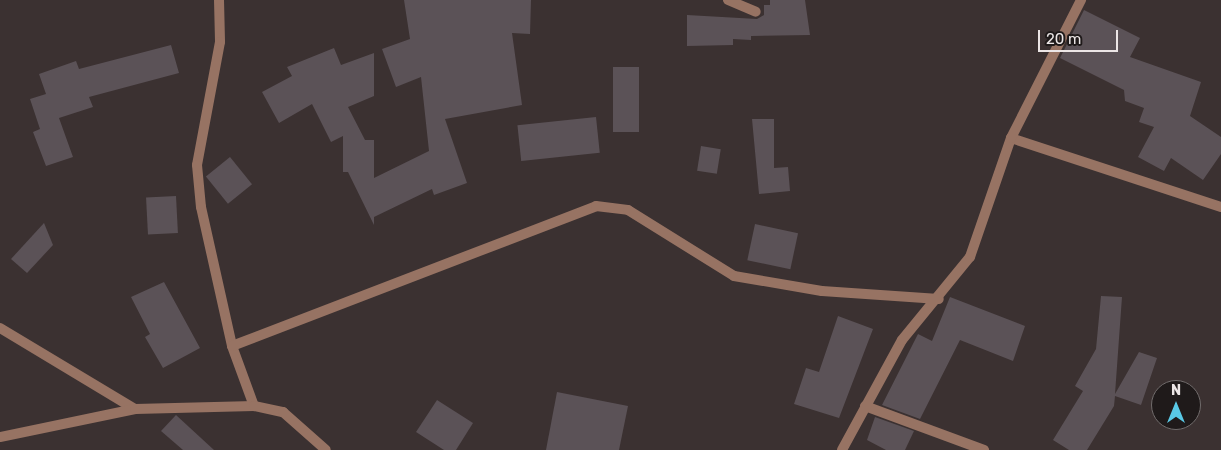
<!DOCTYPE html>
<style>
body{margin:0}
#map{position:relative;width:1221px;height:450px;overflow:hidden;background:#3b3131;font-family:Rubik,sans-serif}
div>[style]{position:absolute}
.building>*{inset:0;background:#5b5257;transform-origin:0 0}
.street>*{height:10px;margin:-5px;padding:0 5px;transform-origin:5px;border-radius:5px;background:#977363}
span{translate:-50% -50%;white-space:nowrap;text-align:center;line-height:1.15;-webkit-text-stroke:5px #1f1a1a;paint-order:stroke}
.north{position:absolute;left:1151px;top:380px;width:50px;height:50px;box-sizing:border-box;background:#1f1a1a;border:1px solid #716c6c;border-radius:50%;rotate:0deg;font-size:14px;font-weight:700;line-height:20px;text-align:center;color:#ece6e6}
.north::after{content:'';display:block;margin:auto;width:18px;height:22px;background:#59c8e5;clip-path:polygon(50% 0,100% 100%,50% 72%,0 100%)}
.scale{position:absolute;left:1038px;top:30px;width:80px;height:22px;box-sizing:border-box;border:2px solid #ece6e6;border-top:0;padding-left:6px;font-size:15px;line-height:18px;white-space:nowrap;color:#ece6e6;-webkit-text-stroke:4px #1f1a1a;paint-order:stroke}
</style>
<div id="map">
<div class="building">
<i style="clip-path:polygon(404px 0,531px 0,530px 34px,512px 33px,522px 105px,445px 119px,467px 183px,434px 195px,432px 189px,374px 217px,374px 225px,348px 172px,343px 172px,343px 136px,331px 142px,312px 104px,279px 123px,262px 92px,292px 76px,287px 67px,334px 48px,341px 65px,374px 53px,374px 96px,348px 107px,365px 140px,374px 140px,374px 178px,429px 151px,421px 77px,396px 87px,382px 49px,410px 39px)"></i>
<i style="clip-path:polygon(770px 0,805px 0,810px 35px,751px 36px,751px 40px,733px 39px,733px 45px,687px 46px,687px 15px,757px 19px,764px 15px,764px 5px,770px 5px)"></i>
<i style="clip-path:polygon(1084px 10px,1140px 38px,1130px 57px,1201px 82px,1190px 116px,1221px 137px,1221px 154px,1203px 180px,1171px 158px,1164px 171px,1138px 157px,1154px 127px,1139px 122px,1144px 108px,1125px 101px,1124px 90px,1060px 58px)"></i>
<i style="clip-path:polygon(171px 45px,179px 73px,89px 97px,93px 107px,59px 118px,73px 157px,46px 166px,33px 132px,40px 129px,30px 99px,46px 94px,39px 74px,76px 61px,79px 69px)"></i>
<i style="left:613px;top:67px;width:26px;height:65px"></i>
<i style="left:596px;top:117px;width:36px;height:79px;rotate:84deg"></i>
<i style="clip-path:polygon(752px 119px,774px 119px,774px 168px,788px 167px,790px 191px,759px 194px)"></i>
<i style="left:701px;top:146px;width:20px;height:25px;rotate:9deg"></i>
<i style="left:230px;top:157px;width:35px;height:31px;rotate:51deg"></i>
<i style="left:176px;top:196px;width:37px;height:30px;rotate:87deg"></i>
<i style="clip-path:polygon(44px 223px,53px 245px,27px 273px,11px 259px)"></i>
<i style="left:755px;top:224px;width:44px;height:37px;rotate:12deg"></i>
<i style="clip-path:polygon(164px 282px,200px 348px,163px 368px,145px 337px,150px 334px,131px 297px)"></i>
<i style="clip-path:polygon(1101px 296px,1122px 297px,1115px 394px,1139px 352px,1157px 358px,1141px 405px,1115px 396px,1114px 406px,1087px 450px,1069px 450px,1053px 440px,1083px 391px,1075px 386px,1096px 349px)"></i>
<i style="clip-path:polygon(950px 297px,1025px 326px,1013px 361px,960px 340px,920px 419px,882px 405px,918px 334px,932px 341px)"></i>
<i style="clip-path:polygon(838px 316px,873px 329px,839px 418px,794px 404px,806px 368px,819px 372px)"></i>
<i style="clip-path:polygon(557px 392px,628px 406px,619px 450px,546px 450px)"></i>
<i style="clip-path:polygon(437px 400px,473px 423px,456px 450px,444px 450px,416px 432px)"></i>
<i style="clip-path:polygon(176px 415px,214px 450px,183px 450px,161px 431px)"></i>
<i style="clip-path:polygon(875px 417px,914px 431px,905px 450px,886px 450px,867px 440px)"></i>
</div>
<div class="street">
<i style="left:219px;top:0;width:42px;rotate:88.6deg"></i>
<i style="left:220px;top:42px;width:125px;rotate:100.6deg"></i>
<i style="left:197px;top:165px;width:42px;rotate:84.6deg"></i>
<i style="left:201px;top:207px;width:142px;rotate:77.4deg"></i>
<i style="left:232px;top:346px;width:64px;rotate:69.9deg"></i>
<i style="left:728px;top:0;width:30px;rotate:23deg"></i>
<i style="left:1011px;top:138px;width:221px;rotate:18.2deg"></i>
<i style="left:0;top:328px;width:157px;rotate:31deg"></i>
<i style="left:232px;top:346px;width:390px;rotate:-21deg"></i>
<i style="left:596px;top:206px;width:32px;rotate:7deg"></i>
<i style="left:628px;top:210px;width:125px;rotate:31.9deg"></i>
<i style="left:734px;top:276px;width:89px;rotate:9.7deg"></i>
<i style="left:822px;top:291px;width:117px;rotate:3.9deg"></i>
<i style="left:865px;top:406px;width:127px;rotate:20.3deg"></i>
<i style="left:0;top:437px;width:138px;rotate:-11.7deg"></i>
<i style="left:135px;top:409px;width:119px;rotate:-1.4deg"></i>
<i style="left:254px;top:406px;width:30px;rotate:12deg"></i>
<i style="left:283px;top:412px;width:57px;rotate:41.5deg"></i>
<i style="left:842px;top:450px;width:125px;rotate:-61.4deg"></i>
<i style="left:902px;top:340px;width:107px;rotate:-50.7deg"></i>
<i style="left:970px;top:257px;width:126px;rotate:-71deg"></i>
<i style="left:1011px;top:138px;width:155px;rotate:-63.1deg"></i>
</div>
<div class="north">N</div>
<div class="scale">20 m</div>
</div>
